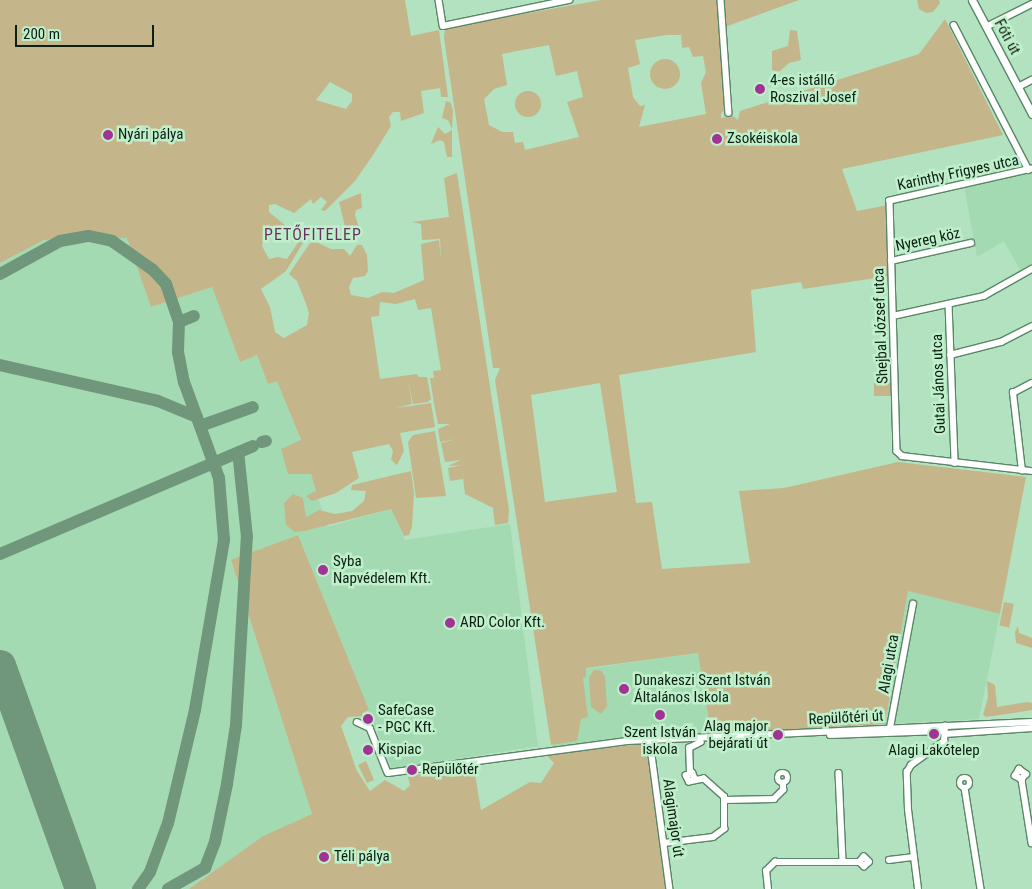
<!DOCTYPE html>
<meta charset="utf-8">
<style>
body{margin:0}
#map{position:relative;width:1032px;height:889px;overflow:hidden;background:#b2e2bf;font-family:"Roboto Condensed",sans-serif}
div>[style]{position:absolute}
.built>*{inset:0;background:#a3dab2;transform-origin:0 0}
.green>*{inset:0;background:#c4b68a;transform-origin:0 0}
.round{border-radius:50%}
.taxiway>*{height:12px;margin:-6px;padding:0 6px;transform-origin:6px;border-radius:6px;background:#70967b}
.runway>*{height:31px;margin:-15.5px;padding:0 15.5px;transform-origin:15.5px;border-radius:15.5px;background:#70967b}
.roads{filter:drop-shadow(1px 0 #598666) drop-shadow(-1px 0 #598666) drop-shadow(0 1px #598666) drop-shadow(0 -1px #598666)}
.minor>*{height:5.5px;margin:-2.75px;padding:0 2.75px;transform-origin:2.75px;border-radius:2.75px;background:#fff}
.minor>.ring{margin:-2.75px;padding:0;box-sizing:content-box;background:none;border:5.5px solid #fff;border-radius:50%}
.major>*{height:7px;margin:-3.5px;padding:0 3.5px;transform-origin:3.5px;border-radius:3.5px;background:#fff}
.dots>*{width:14px;height:14px;translate:-50% -50%;box-sizing:border-box;border:2px solid #bfefcb;border-radius:50%}
span{translate:-50% -50%;white-space:nowrap;text-align:center;line-height:1.15;-webkit-text-stroke:5px #bfefcb;paint-order:stroke}
.street-label{font-size:15px;color:#0c1f12}
.poi-label{font-size:15px;color:#0c1f12}
.left{translate:0 -50%;text-align:left}
.right{translate:-100% -50%;text-align:right}
.neighbourhood-label{font-size:16px;color:#683260;letter-spacing:1px}
.scale{position:absolute;left:15px;top:25px;width:139px;height:22px;box-sizing:border-box;border:2px solid #0c1f12;border-top:0;padding-left:6px;font-size:15px;line-height:18px;white-space:nowrap;color:#0c1f12;-webkit-text-stroke:4px #bfefcb;paint-order:stroke}
</style>
<div id="map">
<div class="built">
<i style="clip-path:polygon(1032px 172px,1032px 264px,1020px 270px,1004px 241px,977px 257px,964px 186px)"></i>
<i style="clip-path:polygon(128px 238px,151px 307px,212px 287px,240px 361px,257px 355px,268px 384px,277px 380px,301px 441px,327px 527px,391px 509px,405px 540px,510px 524px,538px 746px,392px 769px,298px 535px,231px 561px,312px 814px,263px 836px,189px 889px,0 889px,0 263px,44px 240px)"></i>
<i style="clip-path:polygon(908px 591px,1000px 614px,979px 719px,885px 724px)"></i>
<i style="left:699px;top:653px;width:82px;height:158px;rotate:82deg"></i>
</div>
<div class="green">
<i style="clip-path:polygon(evenodd,0 0,405px 0,411px 36px,439px 30px,448px 97px,441px 97px,440px 88px,421px 91px,424px 113px,401px 121px,400px 112px,393px 112px,389px 117px,391px 126px,373px 155px,355px 181px,325px 211px,321px 210px,327px 202px,321px 197px,313px 204px,311px 199px,294px 213px,275px 204px,269px 205px,269px 212px,286px 226px,281px 237px,271px 232px,263px 241px,262px 246px,269px 259px,278px 257px,287px 259px,301px 238px,304px 235px,306px 238px,286px 271px,261px 289px,270px 307px,275px 332px,284px 338px,307px 325px,309px 313px,305px 301px,297px 281px,289px 274px,312px 240px,331px 249px,344px 249px,350px 256px,357px 245px,362px 245px,367px 255px,368px 271px,365px 276px,353px 278px,349px 287px,351px 295px,368px 298px,382px 292px,394px 293px,424px 280px,421px 244px,439px 240px,441px 260px,440px 239px,422px 240px,421px 224px,412px 222px,449px 217px,444px 178px,457px 173px,509px 510px,508px 523px,495px 525px,493px 508px,465px 494px,462px 469px,463px 479px,450px 481px,448px 468px,461px 465px,448px 466px,461px 460px,445px 462px,441px 443px,456px 439px,440px 442px,438px 429px,450px 424px,438px 424px,434px 404px,430px 378px,434px 378px,433px 371px,441px 370px,431px 308px,418px 310px,415px 299px,396px 304px,380px 302px,379px 316px,371px 317px,380px 379px,417px 374px,419px 377px,427px 377px,431px 399px,428px 402px,413px 404px,408px 380px,412px 404px,396px 408px,431px 403px,435px 427px,400px 433px,404px 451px,397px 465px,391px 460px,393px 451px,389px 444px,352px 452px,359px 478px,336px 493px,312px 501px,306px 496px,316px 491px,311px 474px,288px 474px,281px 449px,301px 440px,277px 381px,268px 384px,257px 355px,240px 362px,212px 287px,151px 307px,127px 238px,44px 240px,0 263px,0 0,330px 82px,352px 94px,352px 101px,346px 109px,316px 100px,330px 82px)"></i>
<i style="clip-path:polygon(evenodd,601px 0,799px 0,722px 28px,728px 107px,721px 113px,721px 118px,733px 116px,738px 120px,740px 111px,919px 54px,945px 19px,1003px 135px,842px 169px,857px 211px,888px 205px,889px 276px,803px 289px,801px 282px,751px 290px,756px 352px,619px 375px,636px 503px,652px 502px,662px 569px,750px 563px,739px 491px,784px 488px,898px 462px,1026px 477px,1000px 614px,908px 591px,885px 724px,711px 734px,698px 653px,586px 668px,586px 677px,583px 678px,588px 717px,581px 719px,577px 741px,551px 745px,495px 380px,500px 368px,493px 368px,444px 38px,445px 28px,601px 0,667px 35px,681px 35px,682px 48px,689px 47px,693px 57px,703px 56px,706px 72px,701px 83px,706px 114px,639px 127px,645px 105px,640px 106px,633px 97px,628px 68px,640px 64px,635px 40px,667px 35px,601px 0,549px 45px,556px 76px,577px 71px,583px 97px,567px 102px,579px 137px,525px 150px,523px 142px,515px 143px,513px 132px,502px 132px,489px 125px,484px 99px,494px 89px,507px 85px,502px 54px,549px 45px,601px 0,600px 383px,617px 492px,545px 502px,531px 395px,600px 383px)"></i>
<i style="clip-path:polygon(917px 0,939px 0,940px 3px,933px 12px,926px 13px,919px 9px)"></i>
<i style="clip-path:polygon(790px 30px,797px 31px,801px 60px,789px 63px,779px 72px,772px 70px,772px 51px,788px 46px)"></i>
<i class="round" style="left:650px;top:59px;width:30px;height:30px"></i>
<i class="round" style="left:515px;top:91px;width:26px;height:26px"></i>
<i style="clip-path:polygon(446px 101px,451px 103px,453px 111px,452px 129px,448px 120px,442px 118px)"></i>
<i style="clip-path:polygon(438px 127px,445px 134px,452px 130px,452px 157px,447px 157px,444px 142px,440px 140px,431px 144px)"></i>
<i style="clip-path:polygon(361px 193px,362px 208px,356px 210px,355px 215px,361px 234px,348px 239px,339px 202px)"></i>
<i style="left:891px;top:383px;width:13px;height:17px;rotate:90deg"></i>
<i style="clip-path:polygon(435px 431px,446px 496px,416px 498px,408px 442px,413px 435px)"></i>
<i style="clip-path:polygon(411px 471px,414px 493px,412px 527px,409px 535px,404px 536px,391px 509px,304px 531px,295px 532px,286px 525px,284px 503px,293px 494px,303px 498px,306px 517px,319px 510px,335px 514px,352px 511px,364px 501px,366px 491px,351px 490px,352px 485px)"></i>
<i style="clip-path:polygon(298px 535px,369px 710px,362px 713px,363px 716px,348px 717px,341px 726px,357px 771px,370px 791px,385px 780px,404px 791px,410px 785px,408px 777px,473px 762px,481px 810px,530px 782px,541px 783px,554px 763px,548px 757px,550px 752px,648px 744px,666px 889px,189px 889px,263px 836px,312px 814px,231px 560px)"></i>
<i style="left:1004px;top:602px;width:10px;height:24px;rotate:11deg"></i>
<i style="clip-path:polygon(1018px 626px,1019px 633px,1032px 638px,1032px 648px,1016px 643px,1015px 632px)"></i>
<i style="clip-path:polygon(594px 670px,600px 670px,605px 676px,607px 706px,601px 714px,591px 707px,589px 677px)"></i>
<i style="clip-path:polygon(987px 681px,995px 685px,997px 707px,1027px 702px,1032px 703px,1032px 710px,986px 717px,983px 715px,988px 697px)"></i>
<i style="clip-path:polygon(366px 761px,374px 780px,367px 783px,358px 765px)"></i>
</div>
<div class="taxiway">
<i style="left:0;top:274px;width:68px;rotate:-28.8deg"></i>
<i style="left:60px;top:241px;width:29px;rotate:-10deg"></i>
<i style="left:89px;top:236px;width:24px;rotate:12deg"></i>
<i style="left:112px;top:241px;width:50px;rotate:35.3deg"></i>
<i style="left:153px;top:270px;width:19px;rotate:47deg"></i>
<i style="left:166px;top:284px;width:40px;rotate:71.1deg"></i>
<i style="left:179px;top:322px;width:30px;rotate:92deg"></i>
<i style="left:178px;top:352px;width:31px;rotate:79deg"></i>
<i style="left:184px;top:382px;width:102px;rotate:70deg"></i>
<i style="left:219px;top:478px;width:62px;rotate:85.4deg"></i>
<i style="left:224px;top:540px;width:172px;rotate:99.7deg"></i>
<i style="left:195px;top:710px;width:116px;rotate:103.4deg"></i>
<i style="left:168px;top:823px;width:52px;rotate:110.2deg"></i>
<i style="left:150px;top:872px;width:21px;rotate:125deg"></i>
<i style="left:179px;top:322px;width:16px;rotate:-22deg"></i>
<i style="left:0;top:365px;width:162px;rotate:12.8deg"></i>
<i style="left:158px;top:401px;width:42px;rotate:22.3deg"></i>
<i style="left:200px;top:426px;width:56px;rotate:-19.7deg"></i>
<i style="left:262px;top:442px;width:4px;rotate:-14deg"></i>
<i style="left:0;top:554px;width:275px;rotate:-23.1deg"></i>
<i style="left:168px;top:889px;width:43px;rotate:-29.6deg"></i>
<i style="left:205px;top:868px;width:28px;rotate:-69deg"></i>
<i style="left:215px;top:842px;width:59px;rotate:-78.3deg"></i>
<i style="left:227px;top:784px;width:60px;rotate:-81.3deg"></i>
<i style="left:236px;top:725px;width:188px;rotate:-86.7deg"></i>
<i style="left:247px;top:537px;width:85px;rotate:-96deg"></i>
</div>
<div class="runway">
<i style="left:0;top:665px;width:238px;rotate:70.3deg"></i>
</div>
<div class="roads">
<div class="minor">
<i style="left:439px;top:0;width:26px;rotate:81deg"></i>
<i style="left:443px;top:26px;width:129px;rotate:-11.7deg"></i>
<i style="left:721px;top:0;width:113px;rotate:86deg"></i>
<i style="left:954px;top:25px;width:163px;rotate:62.7deg"></i>
<i style="left:986px;top:27px;width:51px;rotate:-26.6deg"></i>
<i style="left:1018px;top:87px;width:16px;rotate:-27deg"></i>
<i style="left:1032px;top:169px;width:146px;rotate:167.3deg"></i>
<i style="left:890px;top:201px;width:250px;rotate:88.4deg"></i>
<i style="left:897px;top:451px;width:7px;rotate:45deg"></i>
<i style="left:902px;top:456px;width:131px;rotate:6.6deg"></i>
<i style="left:891px;top:261px;width:82px;rotate:-12.7deg"></i>
<i style="left:949px;top:304px;width:159px;rotate:87.8deg"></i>
<i style="left:893px;top:316px;width:93px;rotate:-12.4deg"></i>
<i style="left:984px;top:296px;width:55px;rotate:-29.4deg"></i>
<i style="left:950px;top:355px;width:53px;rotate:-14.3deg"></i>
<i style="left:1001px;top:342px;width:35px;rotate:-27deg"></i>
<i style="left:1022px;top:471px;width:79px;rotate:-96.6deg"></i>
<i style="left:1013px;top:393px;width:21px;rotate:-28deg"></i>
<i style="left:357px;top:722px;width:14px;rotate:25deg"></i>
<i style="left:370px;top:728px;width:48px;rotate:68.2deg"></i>
<i style="left:388px;top:773px;width:241px;rotate:-7.6deg"></i>
<i style="left:627px;top:741px;width:405px;rotate:-2.7deg"></i>
<i style="left:890px;top:728px;width:126px;rotate:-79.5deg"></i>
<i style="left:945px;top:734px;width:87px;rotate:-3.9deg"></i>
<i style="left:830px;top:735px;width:111px;rotate:-2.1deg"></i>
<i style="left:650px;top:740px;width:150px;rotate:82.4deg"></i>
<i style="left:690px;top:773px;width:25px;rotate:-92deg"></i>
<i style="left:689px;top:748px;width:13px;rotate:-27deg"></i>
<i style="left:839px;top:773px;width:89px;rotate:87.4deg"></i>
<i class="ring" style="left:778px;top:773px;width:4.5px;height:4.5px"></i>
<i class="ring" style="left:960px;top:778px;width:4.5px;height:4.5px"></i>
<i style="left:1022px;top:780px;width:8px;rotate:-150deg"></i>
<i style="left:1015px;top:776px;width:8px;rotate:-60deg"></i>
<i style="left:1019px;top:769px;width:9px;rotate:36deg"></i>
<i style="left:1026px;top:774px;width:7px;rotate:124deg"></i>
<i style="left:1022px;top:780px;width:64px;rotate:81deg"></i>
<i style="left:965px;top:788px;width:102px;rotate:81deg"></i>
<i style="left:725px;top:800px;width:49px;rotate:-1.2deg"></i>
<i style="left:774px;top:799px;width:13px;rotate:-45deg"></i>
<i style="left:783px;top:790px;width:7px;rotate:-90deg"></i>
<i style="left:664px;top:843px;width:49px;rotate:-7deg"></i>
<i style="left:713px;top:837px;width:14px;rotate:-36deg"></i>
<i style="left:724px;top:829px;width:32px;rotate:-90deg"></i>
<i style="left:724px;top:797px;width:27px;rotate:-138deg"></i>
<i style="left:704px;top:779px;width:15px;rotate:169deg"></i>
<i style="left:689px;top:782px;width:7px;rotate:-117deg"></i>
<i style="left:686px;top:776px;width:7px;rotate:-27deg"></i>
<i style="left:692px;top:773px;width:6px;rotate:59deg"></i>
<i style="left:889px;top:860px;width:25px;rotate:-7deg"></i>
<i style="left:768px;top:889px;width:18px;rotate:-96deg"></i>
<i style="left:766px;top:871px;width:13px;rotate:-45deg"></i>
<i style="left:775px;top:862px;width:85px"></i>
<i style="left:860px;top:862px;width:6px;rotate:45deg"></i>
<i style="left:864px;top:866px;width:6px;rotate:-39deg"></i>
<i style="left:869px;top:862px;width:7px;rotate:-135deg"></i>
<i style="left:864px;top:857px;width:6px;rotate:129deg"></i>
<i style="left:918px;top:889px;width:80px;rotate:-97.2deg"></i>
<i style="left:908px;top:810px;width:38px;rotate:-92deg"></i>
<i style="left:907px;top:772px;width:8px;rotate:-60deg"></i>
<i style="left:911px;top:765px;width:41px;rotate:-36deg"></i>
<i style="left:944px;top:741px;width:15px;rotate:-86deg"></i>
</div>
<div class="major">
<i style="left:972px;top:0;width:129px;rotate:62.2deg"></i>
</div>
</div>
<div class="dots">
<i style="left:760px;top:89px;background:#a03393"></i>
<i style="left:108px;top:135px;background:#a03393"></i>
<i style="left:717px;top:139px;background:#a03393"></i>
<i style="left:323px;top:570px;background:#a03393"></i>
<i style="left:450px;top:623px;background:#a03393"></i>
<i style="left:624px;top:689px;background:#a03393"></i>
<i style="left:660px;top:715px;background:#a03393"></i>
<i style="left:368px;top:719px;background:#a03393"></i>
<i style="left:934px;top:734px;background:#a03393"></i>
<i style="left:778px;top:735px;background:#a03393"></i>
<i style="left:368px;top:750px;background:#a03393"></i>
<i style="left:412px;top:770px;background:#a03393"></i>
<i style="left:324px;top:857px;background:#a03393"></i>
</div>
<div class="street-label">
<span style="left:1007px;top:37px;rotate:62deg">Fóti út</span>
<span style="left:958px;top:173px;rotate:-12deg">Karinthy Frigyes utca</span>
<span style="left:928px;top:240px;rotate:-12deg">Nyereg köz</span>
<span style="left:881px;top:326px;rotate:-92deg">Shejbal József utca</span>
<span style="left:939px;top:384px;rotate:-92deg">Gutai János utca</span>
<span style="left:889px;top:664px;rotate:-80deg">Alagi utca</span>
<span style="left:846px;top:718px;rotate:-3deg">Repülőtéri út</span>
<span style="left:673px;top:818px;rotate:82deg">Alagimajor út</span>
</div>
<div class="poi-label">
<span class="left" style="left:770px;top:89px">4-es istálló<br>Roszival Josef</span>
<span class="left" style="left:118px;top:135px">Nyári pálya</span>
<span class="left" style="left:727px;top:139px">Zsokéiskola</span>
<span class="left" style="left:333px;top:570px">Syba<br>Napvédelem Kft.</span>
<span class="left" style="left:460px;top:623px">ARD Color Kft.</span>
<span class="left" style="left:634px;top:689px">Dunakeszi Szent István<br>Általános Iskola</span>
<span class="left" style="left:378px;top:719px">SafeCase<br>- PGC Kft.</span>
<span class="right" style="left:768px;top:735px">Alag major<br>bejárati út</span>
<span style="left:660px;top:741px">Szent István<br>iskola</span>
<span class="left" style="left:378px;top:750px">Kispiac</span>
<span style="left:934px;top:751px">Alagi Lakótelep</span>
<span class="left" style="left:422px;top:770px">Repülőtér</span>
<span class="left" style="left:334px;top:857px">Téli pálya</span>
</div>
<div class="neighbourhood-label">
<span style="left:313px;top:235px">PETŐFITELEP</span>
</div>
<div class="scale">200 m</div>
</div>
